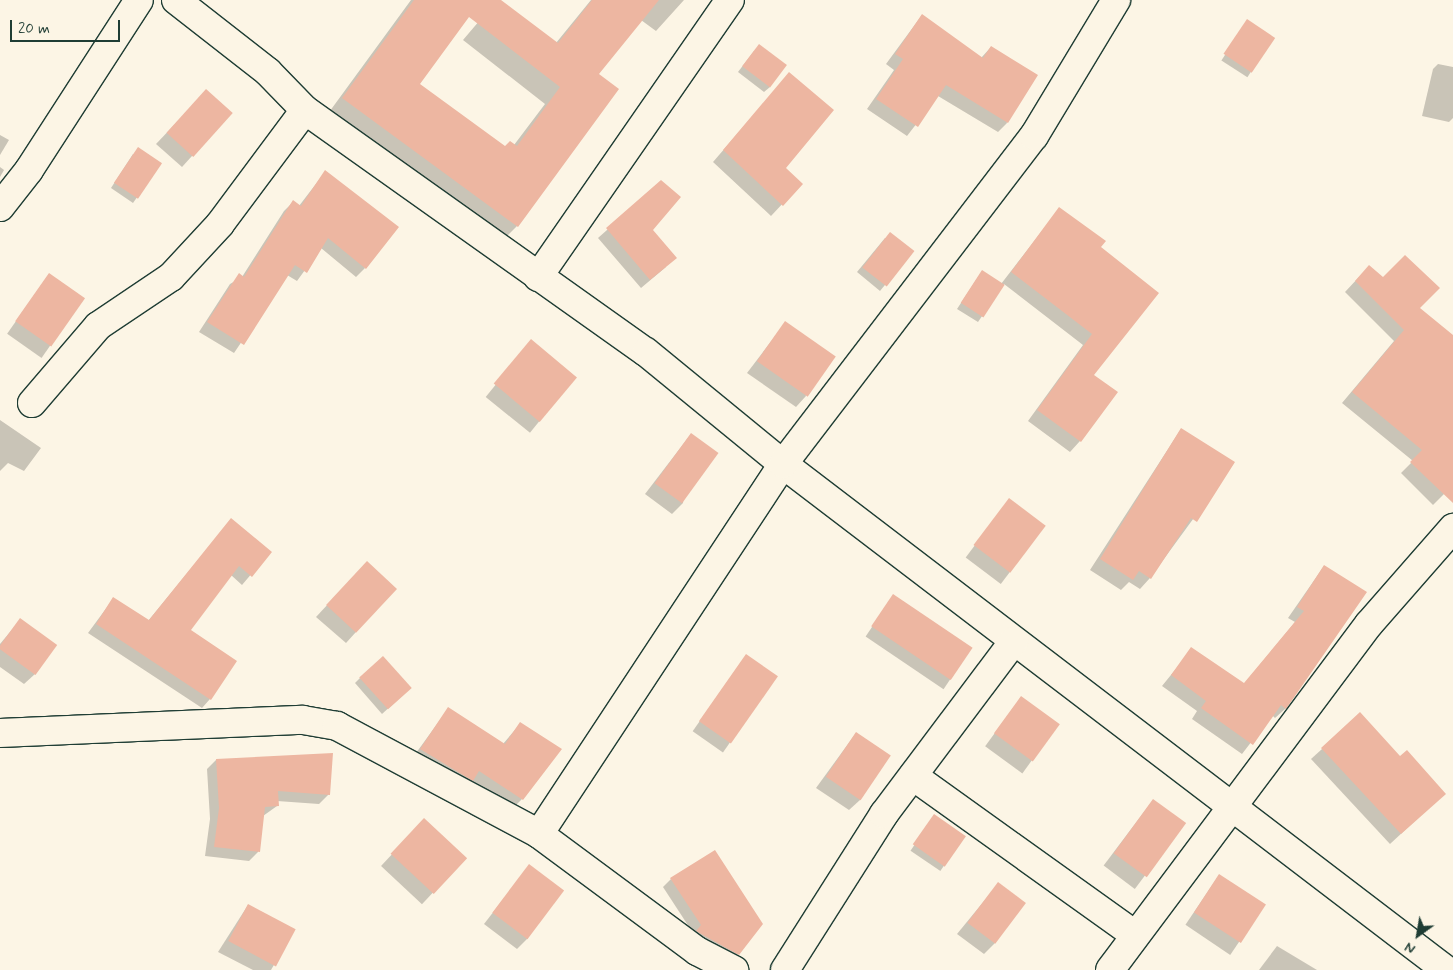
<!DOCTYPE html>
<style>
body{margin:0}
#map{position:relative;width:1453px;height:970px;overflow:hidden;background:#fcf5e5;font-family:Mynerve,sans-serif}
div>[style]{position:absolute}
.shadow>*{inset:0;background:#0003;transform-origin:0 0}
.building>*{inset:0;background:#edb6a1;transform-origin:0 0}
.roads{filter:drop-shadow(1px 0 #1f3d34) drop-shadow(-1px 0 #1f3d34) drop-shadow(0 1px #1f3d34) drop-shadow(0 -1px #1f3d34)}
.minor>*{height:28px;margin:-14px;padding:0 14px;transform-origin:14px;border-radius:14px;background:#fcf5e5}
span{translate:-50% -50%;white-space:nowrap;text-align:center;line-height:1.15;-webkit-text-stroke:4.5px #fcf5e5;paint-order:stroke}
.north{position:absolute;left:1393px;top:910px;width:50px;height:50px;-webkit-text-stroke:4px #fcf5e5;paint-order:stroke;rotate:212deg;font-size:14px;font-weight:700;line-height:20px;text-align:center;color:#1f3d34}
.north::after{content:'';display:block;margin:auto;width:18px;height:22px;background:#1f3d34;clip-path:polygon(50% 0,100% 100%,50% 72%,0 100%)}
.scale{position:absolute;left:10px;top:20px;width:110px;height:22px;box-sizing:border-box;border:2px solid #1f3d34;border-top:0;padding-left:6px;font-size:15px;line-height:18px;white-space:nowrap;color:#1f3d34;-webkit-text-stroke:4px #fcf5e5;paint-order:stroke}
</style>
<div id="map">
<div class="shadow">
<i style="clip-path:polygon(411px 0,480px 0,418px 85px,505px 147px,514px 145px,545px 104px,463px 40px,497px 0,556px 43px,591px 0,684px 0,656px 31px,641px 20px,597px 74px,517px 226px,501px 242px,327px 115px)"></i>
<i style="clip-path:polygon(922px 15px,981px 58px,991px 47px,1007px 123px,998px 132px,938px 96px,907px 136px,867px 109px,894px 70px,886px 64px)"></i>
<i style="left:1247px;top:21px;width:31px;height:47px;rotate:33deg"></i>
<i style="clip-path:polygon(754px 51px,770px 87px,764px 92px,738px 72px)"></i>
<i style="clip-path:polygon(1438px 64px,1453px 67px,1453px 118px,1449px 122px,1422px 116px,1433px 69px)"></i>
<i style="clip-path:polygon(789px 74px,784px 169px,801px 184px,771px 216px,713px 162px)"></i>
<i style="clip-path:polygon(196px 102px,231px 113px,182px 167px,156px 144px)"></i>
<i style="clip-path:polygon(0 135px,9px 140px,0 155px)"></i>
<i style="clip-path:polygon(133px 154px,161px 163px,133px 203px,111px 188px)"></i>
<i style="clip-path:polygon(0 167px,4px 170px,0 177px)"></i>
<i style="clip-path:polygon(325px 172px,365px 268px,356px 277px,321px 248px,297px 281px,287px 275px,234px 353px,199px 332px,230px 284px,242px 277px,284px 211px,293px 202px,299px 206px)"></i>
<i style="clip-path:polygon(661px 182px,651px 230px,666px 267px,641px 288px,598px 238px)"></i>
<i style="clip-path:polygon(1059px 209px,1100px 247px,1092px 375px,1080px 441px,1070px 452px,1028px 421px,1083px 345px,1004px 284px,978px 322px,957px 309px,982px 271px,1001px 284px)"></i>
<i style="clip-path:polygon(885px 238px,913px 251px,880px 291px,857px 272px)"></i>
<i style="left:49px;top:274px;width:42px;height:73px;rotate:35deg"></i>
<i style="clip-path:polygon(1359px 277px,1418px 308px,1453px 340px,1453px 485px,1433px 505px,1401px 473px,1413px 461px,1342px 403px,1394px 341px,1345px 292px)"></i>
<i style="clip-path:polygon(785px 323px,806px 396px,796px 407px,747px 373px)"></i>
<i style="left:531px;top:341px;width:57px;height:72px;rotate:39deg"></i>
<i style="clip-path:polygon(0 420px,41px 448px,24px 471px,8px 463px,0 471px)"></i>
<i style="clip-path:polygon(1181px 429px,1234px 463px,1150px 578px,1140px 589px,1129px 582px,1121px 590px,1090px 570px)"></i>
<i style="clip-path:polygon(691px 434px,683px 503px,672px 514px,645px 494px)"></i>
<i style="left:1009px;top:500px;width:44px;height:72px;rotate:37deg"></i>
<i style="clip-path:polygon(231px 520px,270px 552px,242px 585px,231px 575px,189px 631px,210px 699px,202px 708px,88px 633px,113px 599px,148px 621px)"></i>
<i style="clip-path:polygon(1324px 566px,1365px 592px,1285px 709px,1275px 718px,1272px 715px,1242px 754px,1192px 719px,1197px 711px,1162px 686px,1192px 649px,1244px 684px,1295px 622px,1288px 618px)"></i>
<i style="clip-path:polygon(356px 574px,356px 632px,346px 643px,316px 617px)"></i>
<i style="left:893px;top:596px;width:94px;height:49px;rotate:34deg"></i>
<i style="clip-path:polygon(20px 620px,35px 674px,24px 684px,0 667px,0 644px)"></i>
<i style="left:746px;top:655px;width:37px;height:93px;rotate:35deg"></i>
<i style="clip-path:polygon(360px 678px,405px 693px,382px 714px,355px 683px)"></i>
<i style="left:1021px;top:697px;width:46px;height:61px;rotate:36deg"></i>
<i style="clip-path:polygon(445px 713px,503px 744px,520px 724px,522px 799px,511px 810px,411px 760px)"></i>
<i style="clip-path:polygon(856px 733px,860px 800px,849px 810px,816px 788px)"></i>
<i style="clip-path:polygon(1322px 749px,1400px 758px,1444px 794px,1390px 844px,1311px 759px)"></i>
<i style="clip-path:polygon(216px 760px,329px 794px,319px 804px,277px 801px,277px 806px,263px 816px,258px 852px,249px 861px,205px 856px,210px 819px,207px 769px)"></i>
<i style="left:1153px;top:800px;width:39px;height:82px;rotate:37deg"></i>
<i style="left:934px;top:816px;width:36px;height:42px;rotate:34deg"></i>
<i style="left:424px;top:820px;width:56px;height:63px;rotate:43deg"></i>
<i style="clip-path:polygon(529px 866px,528px 938px,517px 949px,484px 924px)"></i>
<i style="left:1219px;top:875px;width:54px;height:60px;rotate:34deg"></i>
<i style="clip-path:polygon(671px 879px,738px 954px,730px 962px,693px 933px,663px 887px)"></i>
<i style="clip-path:polygon(998px 884px,995px 943px,984px 954px,957px 934px)"></i>
<i style="clip-path:polygon(248px 905px,294px 930px,271px 970px,253px 970px,218px 952px)"></i>
<i style="clip-path:polygon(1277px 946px,1317px 970px,1259px 970px)"></i>
</div>
<div class="building">
<i style="clip-path:polygon(evenodd,414px 0,501px 0,558px 43px,592px 0,659px 0,599px 74px,619px 89px,518px 227px,342px 98px,414px 0,469px 17px,560px 87px,517px 146px,510px 141px,505px 146px,420px 84px,469px 17px)"></i>
<i style="clip-path:polygon(922px 14px,983px 58px,991px 46px,1038px 75px,1008px 123px,946px 85px,918px 127px,876px 99px,903px 59px,895px 54px)"></i>
<i style="left:1247px;top:19px;width:34px;height:42px;rotate:34deg"></i>
<i style="left:759px;top:44px;width:35px;height:28px;rotate:37deg"></i>
<i style="clip-path:polygon(789px 72px,834px 110px,786px 168px,803px 184px,783px 206px,723px 150px)"></i>
<i style="left:206px;top:89px;width:36px;height:59px;rotate:42deg"></i>
<i style="left:138px;top:147px;width:29px;height:43px;rotate:34deg"></i>
<i style="clip-path:polygon(325px 170px,399px 227px,366px 269px,328px 238px,307px 273px,295px 265px,244px 345px,207px 322px,239px 273px,244px 277px,293px 200px,301px 206px)"></i>
<i style="clip-path:polygon(661px 180px,681px 197px,653px 230px,677px 258px,650px 280px,606px 228px)"></i>
<i style="clip-path:polygon(1059px 207px,1106px 241px,1101px 247px,1159px 293px,1094px 375px,1118px 392px,1081px 442px,1037px 410px,1092px 334px,1011px 272px)"></i>
<i style="left:890px;top:232px;width:31px;height:45px;rotate:38deg"></i>
<i style="clip-path:polygon(1405px 255px,1440px 288px,1420px 308px,1453px 335px,1453px 503px,1410px 462px,1422px 450px,1352px 392px,1404px 330px,1355px 281px,1369px 265px,1383px 277px)"></i>
<i style="left:982px;top:270px;width:27px;height:39px;rotate:33deg"></i>
<i style="left:49px;top:273px;width:44px;height:59px;rotate:35deg"></i>
<i style="left:785px;top:321px;width:62px;height:49px;rotate:35deg"></i>
<i style="left:531px;top:339px;width:60px;height:58px;rotate:40deg"></i>
<i style="clip-path:polygon(1181px 428px,1235px 462px,1197px 522px,1191px 518px,1151px 579px,1139px 571px,1133px 580px,1100px 559px)"></i>
<i style="left:691px;top:433px;width:34px;height:62px;rotate:36deg"></i>
<i style="left:1009px;top:498px;width:46px;height:59px;rotate:37deg"></i>
<i style="clip-path:polygon(231px 518px,272px 552px,252px 577px,239px 566px,191px 630px,237px 661px,211px 700px,96px 624px,113px 597px,149px 620px)"></i>
<i style="left:367px;top:561px;width:41px;height:60px;rotate:43deg"></i>
<i style="clip-path:polygon(1324px 565px,1367px 592px,1286px 709px,1281px 705px,1253px 745px,1201px 708px,1206px 701px,1171px 675px,1191px 647px,1244px 683px,1304px 611px,1297px 607px)"></i>
<i style="left:893px;top:594px;width:96px;height:39px;rotate:34deg"></i>
<i style="left:20px;top:618px;width:46px;height:37px;rotate:36deg"></i>
<i style="left:746px;top:654px;width:39px;height:82px;rotate:35deg"></i>
<i style="left:383px;top:656px;width:43px;height:32px;rotate:48deg"></i>
<i style="left:1021px;top:696px;width:48px;height:46px;rotate:36deg"></i>
<i style="clip-path:polygon(448px 707px,505px 744px,520px 722px,562px 749px,523px 800px,479px 771px,473px 781px,420px 749px)"></i>
<i style="clip-path:polygon(1360px 712px,1400px 756px,1407px 750px,1446px 794px,1401px 834px,1321px 748px)"></i>
<i style="left:856px;top:732px;width:42px;height:54px;rotate:34deg"></i>
<i style="clip-path:polygon(333px 753px,330px 795px,278px 791px,279px 806px,265px 807px,260px 852px,214px 847px,219px 808px,216px 759px)"></i>
<i style="left:1153px;top:799px;width:41px;height:67px;rotate:36deg"></i>
<i style="left:934px;top:814px;width:39px;height:37px;rotate:35deg"></i>
<i style="left:424px;top:818px;width:59px;height:49px;rotate:43deg"></i>
<i style="clip-path:polygon(715px 850px,763px 924px,739px 955px,696px 931px,701px 925px,670px 878px)"></i>
<i style="left:529px;top:864px;width:44px;height:61px;rotate:37deg"></i>
<i style="left:1219px;top:874px;width:56px;height:46px;rotate:33deg"></i>
<i style="left:998px;top:882px;width:35px;height:51px;rotate:37deg"></i>
<i style="left:248px;top:904px;width:54px;height:42px;rotate:28deg"></i>
</div>
<div class="roads">
<div class="minor">
<i style="left:176px;top:0;width:117px;rotate:38deg"></i>
<i style="left:268px;top:72px;width:53px;rotate:45.8deg"></i>
<i style="left:305px;top:110px;width:418px;rotate:35.4deg"></i>
<i style="left:646px;top:352px;width:177px;rotate:39.3deg"></i>
<i style="left:783px;top:464px;width:834px;rotate:37.35deg"></i>
<i style="left:0;top:207px;width:47px;rotate:-51.9deg"></i>
<i style="left:29px;top:170px;width:202px;rotate:-57.1deg"></i>
<i style="left:538px;top:277px;width:337px;rotate:-55.3deg"></i>
<i style="left:32px;top:403px;width:101px;rotate:-49.4deg"></i>
<i style="left:98px;top:326px;width:88px;rotate:-33.9deg"></i>
<i style="left:171px;top:277px;width:72px;rotate:-47.2deg"></i>
<i style="left:220px;top:224px;width:142px;rotate:-53.3deg"></i>
<i style="left:0;top:733px;width:303px;rotate:-2.5deg"></i>
<i style="left:303px;top:720px;width:35px;rotate:10deg"></i>
<i style="left:337px;top:726px;width:229px;rotate:28.1deg"></i>
<i style="left:539px;top:834px;width:197px;rotate:36.5deg"></i>
<i style="left:697px;top:951px;width:42px;rotate:27.2deg"></i>
<i style="left:913px;top:776px;width:273px;rotate:35.6deg"></i>
<i style="left:539px;top:834px;width:443px;rotate:-56.6deg"></i>
<i style="left:783px;top:464px;width:413px;rotate:-52.6deg"></i>
<i style="left:1034px;top:136px;width:159px;rotate:-58.9deg"></i>
<i style="left:785px;top:970px;width:185px;rotate:-57.6deg"></i>
<i style="left:884px;top:814px;width:216px;rotate:-53.1deg"></i>
<i style="left:1110px;top:970px;width:432px;rotate:-53.2deg"></i>
<i style="left:1369px;top:624px;width:128px;rotate:-48.8deg"></i>
</div>
</div>
<div class="north">N</div>
<div class="scale">20 m</div>
</div>
